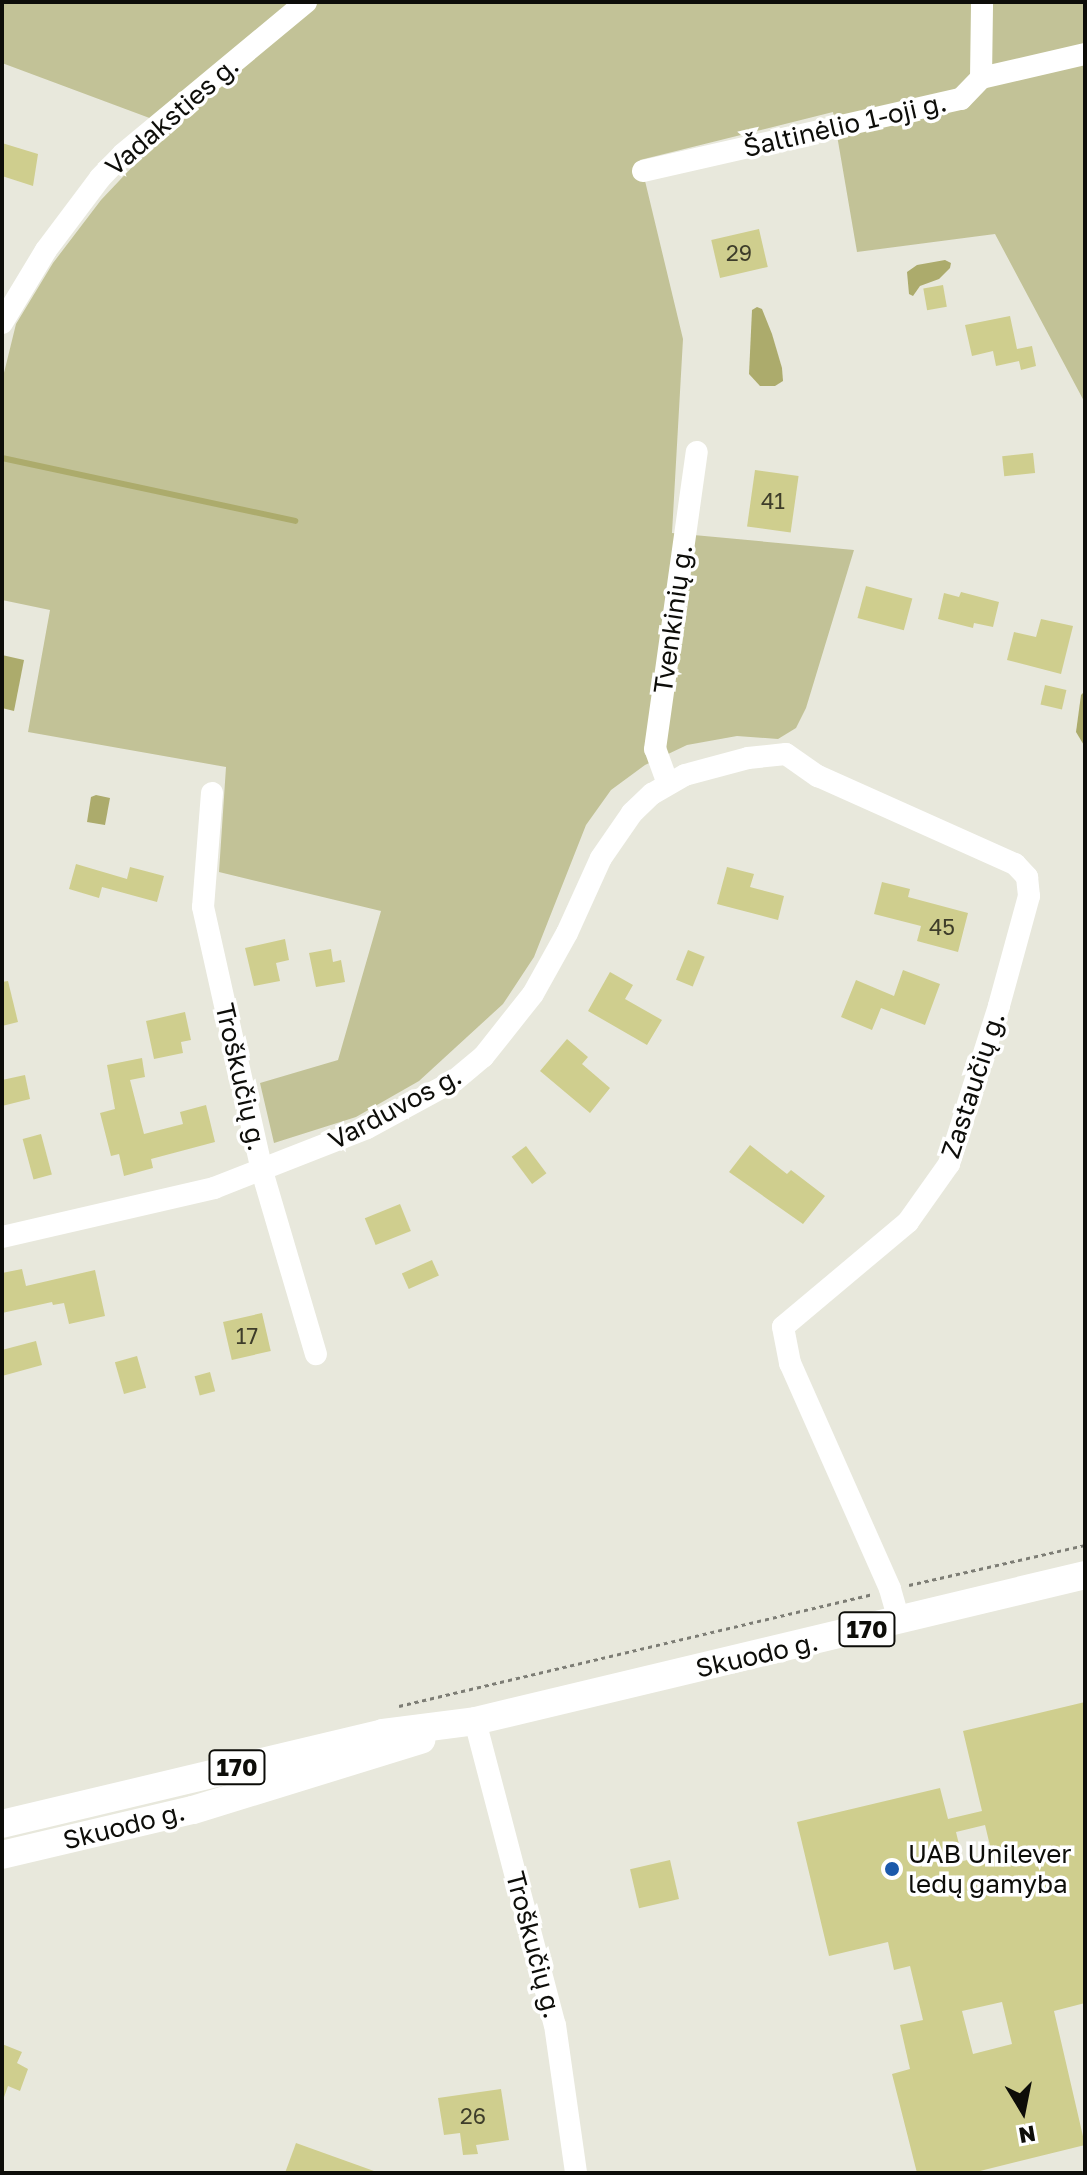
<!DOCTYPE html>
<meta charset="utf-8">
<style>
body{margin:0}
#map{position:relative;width:1087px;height:2175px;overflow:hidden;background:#e8e8dc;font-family:"Golos Text",sans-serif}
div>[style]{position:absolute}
.green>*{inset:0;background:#c2c297}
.water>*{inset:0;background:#acab6c}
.stream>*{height:6px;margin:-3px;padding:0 3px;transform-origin:3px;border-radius:3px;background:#acab6c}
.building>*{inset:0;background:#cfce8e;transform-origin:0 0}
.path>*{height:3px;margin-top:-1.5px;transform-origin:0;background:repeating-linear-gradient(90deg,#7d7d75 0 4px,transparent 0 8px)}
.minor>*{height:22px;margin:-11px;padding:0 11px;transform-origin:11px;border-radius:11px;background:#fff}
.major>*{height:28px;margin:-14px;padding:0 14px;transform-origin:14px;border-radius:14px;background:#fff}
.dots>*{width:22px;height:22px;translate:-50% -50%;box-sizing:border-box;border:4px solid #fff;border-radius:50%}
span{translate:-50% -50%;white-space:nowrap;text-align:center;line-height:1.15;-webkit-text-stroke:7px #fff;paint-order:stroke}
.number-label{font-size:22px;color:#3e3d2a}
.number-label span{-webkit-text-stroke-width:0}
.shield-label span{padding:2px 6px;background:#fff;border:2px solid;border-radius:6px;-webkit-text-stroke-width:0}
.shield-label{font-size:24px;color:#0d0d09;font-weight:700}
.street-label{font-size:26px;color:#0d0d09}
.poi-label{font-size:26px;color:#0d0d09}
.left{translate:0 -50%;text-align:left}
.frame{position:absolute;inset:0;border:4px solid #0d0d09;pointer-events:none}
.north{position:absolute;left:983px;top:2071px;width:80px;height:80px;-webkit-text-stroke:6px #fff;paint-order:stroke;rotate:170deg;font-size:22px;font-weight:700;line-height:32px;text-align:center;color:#0d0d09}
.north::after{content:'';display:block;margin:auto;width:28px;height:36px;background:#0d0d09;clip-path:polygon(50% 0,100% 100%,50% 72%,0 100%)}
</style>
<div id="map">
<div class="green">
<i style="clip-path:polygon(2px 2px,1085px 2px,1085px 403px,995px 234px,857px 252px,833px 112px,640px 160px,683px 339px,672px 533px,854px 550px,806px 708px,796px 728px,778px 739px,737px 736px,687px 745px,645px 765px,611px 790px,586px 825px,534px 957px,503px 1004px,419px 1081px,356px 1117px,274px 1143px,260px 1083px,338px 1060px,381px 911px,219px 872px,226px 767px,28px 732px,50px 610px,2px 600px,2px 381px,16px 324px,53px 263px,101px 200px,171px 126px,2px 63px)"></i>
</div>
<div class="water">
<i style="clip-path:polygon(945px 260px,951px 263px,950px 268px,939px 279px,920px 286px,913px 296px,909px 294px,907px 272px,917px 265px)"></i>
<i style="clip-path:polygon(757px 307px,762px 309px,772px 334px,782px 368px,783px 381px,775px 386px,760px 386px,749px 374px,752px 310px)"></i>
<i style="clip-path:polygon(2px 655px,24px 660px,14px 711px,2px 708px)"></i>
<i style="clip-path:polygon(1085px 691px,1085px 747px,1076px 732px,1081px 695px)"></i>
<i style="clip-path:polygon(96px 795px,110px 798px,105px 825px,87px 822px,91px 797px)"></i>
</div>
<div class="stream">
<i style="left:2px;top:458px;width:300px;rotate:12.1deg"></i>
</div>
<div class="building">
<i style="clip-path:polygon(2px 143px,38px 154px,33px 186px,2px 176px)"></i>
<i style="left:759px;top:229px;width:39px;height:49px;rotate:77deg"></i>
<i style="left:943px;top:285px;width:22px;height:20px;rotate:80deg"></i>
<i style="clip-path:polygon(1010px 316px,1017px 349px,1032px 346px,1036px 366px,1021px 370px,1019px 361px,996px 366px,993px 351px,972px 356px,965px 325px)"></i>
<i style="left:1033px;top:453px;width:20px;height:31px;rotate:84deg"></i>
<i style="left:755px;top:470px;width:44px;height:57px;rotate:8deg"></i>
<i style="left:866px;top:586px;width:48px;height:33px;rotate:15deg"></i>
<i style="clip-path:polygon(961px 592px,999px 602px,993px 627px,974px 623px,973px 628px,938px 619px,944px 593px,959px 597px)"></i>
<i style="clip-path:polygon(1041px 619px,1073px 626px,1061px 674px,1007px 660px,1014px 632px,1036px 637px)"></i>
<i style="left:1045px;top:685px;width:22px;height:20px;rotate:13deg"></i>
<i style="clip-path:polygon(76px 864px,127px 879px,130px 867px,164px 876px,157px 902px,102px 887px,99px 898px,69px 889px)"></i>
<i style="clip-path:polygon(727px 867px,754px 874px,750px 887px,784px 896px,778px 920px,717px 904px)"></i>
<i style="clip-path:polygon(882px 882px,910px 889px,908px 897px,968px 913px,958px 952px,917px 941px,921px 926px,874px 914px)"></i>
<i style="clip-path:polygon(285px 939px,289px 960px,276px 963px,280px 981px,254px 986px,245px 948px)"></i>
<i style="clip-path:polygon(331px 949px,333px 962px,341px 960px,345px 982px,316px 987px,309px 953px)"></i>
<i style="left:688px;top:950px;width:18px;height:32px;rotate:22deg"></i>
<i style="clip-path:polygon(903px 970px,940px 984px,925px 1025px,881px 1008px,872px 1030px,841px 1017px,856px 980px,894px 996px)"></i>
<i style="clip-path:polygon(610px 972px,633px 985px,625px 999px,662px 1020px,647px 1045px,588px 1011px)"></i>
<i style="clip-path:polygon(8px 981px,18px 1022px,2px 1026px,2px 982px)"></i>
<i style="clip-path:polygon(185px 1012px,191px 1040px,181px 1042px,183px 1053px,154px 1059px,146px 1021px)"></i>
<i style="clip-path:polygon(567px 1039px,588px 1057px,582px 1064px,610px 1088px,590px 1113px,540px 1071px)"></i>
<i style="clip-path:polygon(142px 1058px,145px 1077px,130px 1080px,144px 1134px,183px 1124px,180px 1112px,206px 1105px,215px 1142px,151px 1159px,153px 1168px,124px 1176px,119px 1154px,111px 1156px,100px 1113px,115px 1109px,107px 1065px)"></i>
<i style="clip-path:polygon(25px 1075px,30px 1099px,2px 1106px,2px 1080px)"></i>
<i style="left:41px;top:1134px;width:42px;height:19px;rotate:75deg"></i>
<i style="clip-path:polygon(750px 1145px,787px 1174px,791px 1170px,825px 1196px,803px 1224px,729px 1172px)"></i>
<i style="left:526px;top:1146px;width:34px;height:18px;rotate:53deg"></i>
<i style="left:400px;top:1204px;width:29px;height:38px;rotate:68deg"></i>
<i style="left:432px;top:1260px;width:17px;height:33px;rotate:66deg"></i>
<i style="clip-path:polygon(22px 1269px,26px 1286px,95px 1270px,105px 1316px,69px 1324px,64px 1303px,53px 1305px,52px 1302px,2px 1313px,2px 1273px)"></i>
<i style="left:262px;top:1313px;width:39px;height:40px;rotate:77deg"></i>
<i style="clip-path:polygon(36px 1341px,42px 1365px,2px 1376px,2px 1350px)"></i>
<i style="left:137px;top:1356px;width:33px;height:23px;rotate:74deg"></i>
<i style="left:210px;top:1372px;width:20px;height:16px;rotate:75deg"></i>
<i style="clip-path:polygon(evenodd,1085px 1702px,1085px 2003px,1054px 2011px,1085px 2145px,972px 2173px,917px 2173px,892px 2074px,910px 2069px,900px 2025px,923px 2020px,910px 1966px,894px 1970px,888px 1942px,829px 1956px,797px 1822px,940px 1788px,948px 1819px,982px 1811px,963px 1731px,1085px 1702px,985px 1825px,992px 1854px,963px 1861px,956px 1832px,985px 1825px,1085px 1702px,1002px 2002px,1012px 2044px,973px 2054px,962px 2011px,1002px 2002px)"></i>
<i style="left:670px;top:1860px;width:40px;height:41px;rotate:77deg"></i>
<i style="clip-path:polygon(2px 2044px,22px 2052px,17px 2063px,28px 2069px,20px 2091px,8px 2086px,3px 2100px)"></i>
<i style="clip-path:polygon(501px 2089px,509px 2140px,476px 2145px,478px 2154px,463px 2155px,460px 2133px,444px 2135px,438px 2098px)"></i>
<i style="clip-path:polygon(296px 2143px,374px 2171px,374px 2173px,285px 2173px)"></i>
</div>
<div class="path">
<i style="left:909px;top:1585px;width:180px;rotate:-12.8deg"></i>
<i style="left:399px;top:1706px;width:485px;rotate:-13.3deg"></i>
</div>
<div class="minor">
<i style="left:981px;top:78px;width:76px;rotate:-89.2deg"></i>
<i style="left:643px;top:171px;width:326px;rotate:-12.8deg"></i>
<i style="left:961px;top:99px;width:29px;rotate:-46deg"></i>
<i style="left:981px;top:78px;width:107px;rotate:-13deg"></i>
<i style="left:2px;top:323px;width:85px;rotate:-58.9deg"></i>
<i style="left:46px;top:250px;width:90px;rotate:-53.1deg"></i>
<i style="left:100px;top:178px;width:33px;rotate:-46deg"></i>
<i style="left:123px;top:154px;width:238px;rotate:-39.7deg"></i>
<i style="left:668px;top:784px;width:37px;rotate:-110deg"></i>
<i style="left:655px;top:749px;width:300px;rotate:-82deg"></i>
<i style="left:212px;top:793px;width:114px;rotate:94.5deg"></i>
<i style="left:203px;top:907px;width:271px;rotate:77.4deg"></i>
<i style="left:262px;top:1171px;width:191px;rotate:73.6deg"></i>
<i style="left:2px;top:1237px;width:218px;rotate:-13deg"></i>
<i style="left:214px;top:1188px;width:164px;rotate:-21.4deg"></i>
<i style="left:367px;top:1128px;width:99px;rotate:-28.4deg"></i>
<i style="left:454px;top:1081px;width:38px;rotate:-40deg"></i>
<i style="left:483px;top:1057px;width:80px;rotate:-51.6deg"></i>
<i style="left:533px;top:994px;width:70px;rotate:-60.9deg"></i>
<i style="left:567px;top:933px;width:82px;rotate:-65.6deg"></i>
<i style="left:601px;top:858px;width:55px;rotate:-55.4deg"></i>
<i style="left:632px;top:813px;width:28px;rotate:-44deg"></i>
<i style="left:652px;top:794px;width:38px;rotate:-30deg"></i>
<i style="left:685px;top:775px;width:65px;rotate:-15.1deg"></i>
<i style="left:748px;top:758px;width:38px;rotate:-6deg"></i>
<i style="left:786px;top:754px;width:39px;rotate:35deg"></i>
<i style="left:818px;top:776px;width:216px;rotate:24.1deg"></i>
<i style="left:1015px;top:864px;width:18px;rotate:47deg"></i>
<i style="left:1027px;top:877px;width:19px;rotate:84deg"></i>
<i style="left:1029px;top:896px;width:114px;rotate:105.3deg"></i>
<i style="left:999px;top:1006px;width:166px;rotate:107.6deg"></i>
<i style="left:949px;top:1164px;width:71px;rotate:125.3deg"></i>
<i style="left:908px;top:1222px;width:163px;rotate:140deg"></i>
<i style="left:783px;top:1327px;width:37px;rotate:79deg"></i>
<i style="left:790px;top:1363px;width:247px;rotate:66.1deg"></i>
<i style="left:890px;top:1589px;width:33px;rotate:74deg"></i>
<i style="left:475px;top:1721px;width:314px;rotate:75.3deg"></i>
<i style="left:555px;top:2025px;width:149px;rotate:81.9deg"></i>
</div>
<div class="major">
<i style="left:2px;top:1824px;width:392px;rotate:-13.4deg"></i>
<i style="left:383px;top:1733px;width:93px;rotate:-7.4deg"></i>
<i style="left:475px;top:1721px;width:627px;rotate:-13.46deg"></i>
<i style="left:2px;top:1855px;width:196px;rotate:-13.3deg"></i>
<i style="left:193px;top:1810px;width:239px;rotate:-17.1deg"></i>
</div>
<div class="dots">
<i style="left:892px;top:1869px;background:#1b59aa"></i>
</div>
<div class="number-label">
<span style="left:739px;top:253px">29</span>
<span style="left:773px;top:501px">41</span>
<span style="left:942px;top:927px">45</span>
<span style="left:247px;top:1336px">17</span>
<span style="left:473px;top:2116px">26</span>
</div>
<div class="shield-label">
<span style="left:867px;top:1629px">170</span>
<span style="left:237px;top:1767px">170</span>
</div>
<div class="street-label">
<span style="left:172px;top:116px;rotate:-41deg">Vadaksties g.</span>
<span style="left:845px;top:125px;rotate:-13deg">Šaltinėlio 1-oji g.</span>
<span style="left:673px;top:619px;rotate:-82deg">Tvenkinių g.</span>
<span style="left:241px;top:1077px;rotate:77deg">Troškučių g.</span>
<span style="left:973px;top:1085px;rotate:-72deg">Zastaučių g.</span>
<span style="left:395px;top:1108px;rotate:-28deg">Varduvos g.</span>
<span style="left:757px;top:1655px;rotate:-13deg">Skuodo g.</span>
<span style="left:124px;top:1826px;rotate:-14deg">Skuodo g.</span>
<span style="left:534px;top:1945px;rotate:75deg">Troškučių g.</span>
</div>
<div class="poi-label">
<span class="left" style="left:908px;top:1869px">UAB Unilever<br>ledų gamyba</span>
</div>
<div class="frame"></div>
<div class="north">N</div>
</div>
